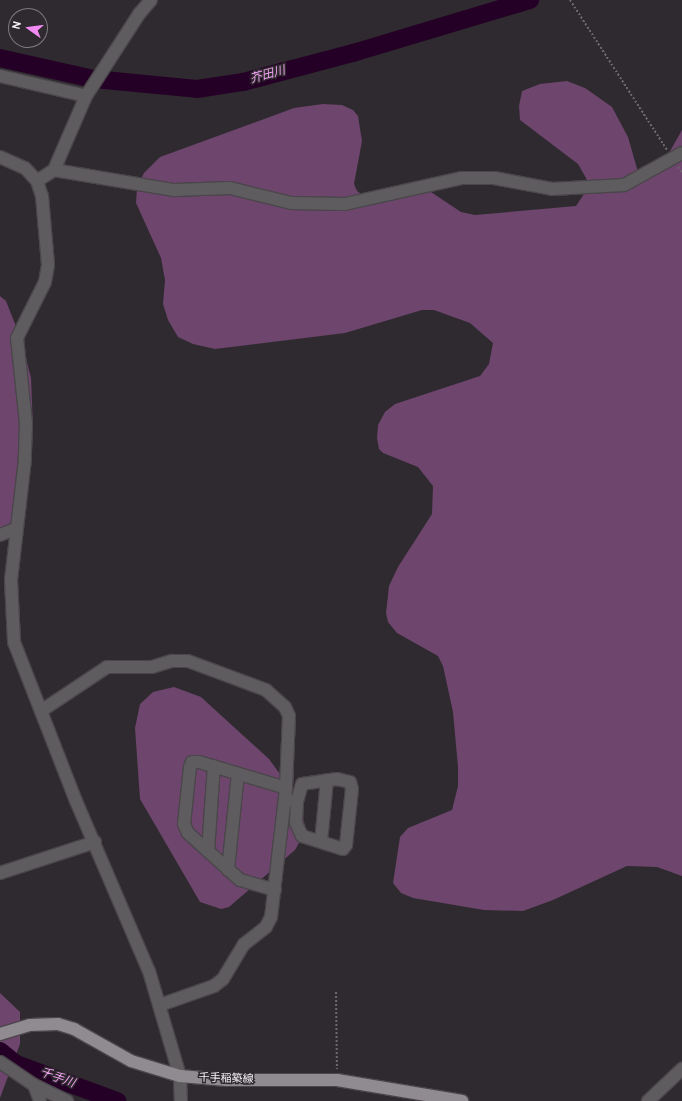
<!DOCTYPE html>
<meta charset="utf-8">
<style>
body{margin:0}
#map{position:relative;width:682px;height:1101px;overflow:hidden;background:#2f2a2f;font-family:Overpass,"Noto Sans JP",sans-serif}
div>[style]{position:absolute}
.green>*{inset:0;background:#6d456d}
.river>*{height:18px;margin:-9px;padding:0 9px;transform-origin:9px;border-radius:9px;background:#250026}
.path>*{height:2px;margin-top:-1px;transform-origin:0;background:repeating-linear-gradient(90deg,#6e696e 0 2px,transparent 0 4px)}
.roads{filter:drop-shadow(1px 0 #4b464b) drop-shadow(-1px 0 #4b464b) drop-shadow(0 1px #4b464b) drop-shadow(0 -1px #4b464b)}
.minor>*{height:12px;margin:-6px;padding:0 6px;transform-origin:6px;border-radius:6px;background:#5e5c5e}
.major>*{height:12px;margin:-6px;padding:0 6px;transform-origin:6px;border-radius:6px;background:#908b90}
span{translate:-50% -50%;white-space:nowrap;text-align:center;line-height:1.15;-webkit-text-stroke:3px #2f2a2f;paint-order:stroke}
.street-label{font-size:11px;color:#f7f3f7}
.water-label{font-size:12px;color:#f0a1f0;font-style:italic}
.north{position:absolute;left:8px;top:8px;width:40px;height:40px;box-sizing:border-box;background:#2f2a2f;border:1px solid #7f7a7f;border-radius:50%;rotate:284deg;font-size:11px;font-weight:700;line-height:16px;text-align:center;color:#f7f3f7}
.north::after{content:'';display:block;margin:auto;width:14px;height:18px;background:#f28af3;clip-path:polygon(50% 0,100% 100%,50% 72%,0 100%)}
</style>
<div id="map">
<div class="green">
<i style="clip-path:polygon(567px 81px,585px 88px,612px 107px,628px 137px,638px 172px,645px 180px,657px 174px,682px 130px,682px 876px,657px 867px,627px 866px,553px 900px,523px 911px,484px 910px,413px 898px,401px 893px,393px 883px,400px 837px,408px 828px,452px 810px,458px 786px,458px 767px,453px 712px,443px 666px,438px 656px,397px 633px,388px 622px,386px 613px,389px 586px,398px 567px,432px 514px,433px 486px,418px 467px,383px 453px,379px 449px,377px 438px,378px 425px,385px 412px,395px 404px,480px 376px,489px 364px,493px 343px,470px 323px,434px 310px,422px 310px,345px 333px,215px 349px,193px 344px,178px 337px,168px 320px,163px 304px,165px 280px,161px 258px,136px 203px,137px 188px,144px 173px,160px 157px,294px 108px,323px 104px,342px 105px,353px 110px,358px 116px,362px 141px,354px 184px,357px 191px,364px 196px,410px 183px,425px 188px,461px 212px,475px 215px,576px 206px,588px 188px,586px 178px,578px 164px,520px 120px,519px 106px,522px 91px,540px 84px)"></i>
<i style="clip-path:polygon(0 296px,6px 301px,21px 339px,31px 378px,33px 428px,25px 478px,13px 521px,0 530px)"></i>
<i style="clip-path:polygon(174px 687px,201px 697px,269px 759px,293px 792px,302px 814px,306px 830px,295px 850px,229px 907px,221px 909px,200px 902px,140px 799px,135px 728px,140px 704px,153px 692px)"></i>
<i style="clip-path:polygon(0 993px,20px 1012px,20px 1044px,0 1098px)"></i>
</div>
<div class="river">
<i style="left:0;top:58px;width:96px;rotate:12.6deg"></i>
<i style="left:94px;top:79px;width:103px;rotate:5.5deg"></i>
<i style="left:197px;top:89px;width:47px;rotate:-8.7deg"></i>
<i style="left:243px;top:82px;width:114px;rotate:-14.8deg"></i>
<i style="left:353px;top:53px;width:185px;rotate:-16.7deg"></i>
<i style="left:0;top:1051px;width:21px;rotate:39deg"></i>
<i style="left:16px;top:1064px;width:108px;rotate:20.1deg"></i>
</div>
<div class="path">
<i style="left:570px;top:0;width:179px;rotate:57.1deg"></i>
<i style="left:678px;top:167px;width:7px;rotate:56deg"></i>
<i style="left:336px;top:992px;width:77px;rotate:89.3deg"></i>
</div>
<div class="roads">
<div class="minor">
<i style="left:0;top:76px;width:88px;rotate:13.1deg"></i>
<i style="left:0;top:157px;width:27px;rotate:24deg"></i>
<i style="left:25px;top:168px;width:18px;rotate:47deg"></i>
<i style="left:37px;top:181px;width:16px;rotate:72deg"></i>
<i style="left:42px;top:196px;width:69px;rotate:85deg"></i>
<i style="left:48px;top:265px;width:17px;rotate:100deg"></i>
<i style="left:45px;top:282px;width:63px;rotate:116.6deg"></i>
<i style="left:17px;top:338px;width:85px;rotate:84deg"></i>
<i style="left:26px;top:423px;width:36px;rotate:92deg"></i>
<i style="left:25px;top:459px;width:122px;rotate:96.6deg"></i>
<i style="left:11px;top:580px;width:62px;rotate:87.2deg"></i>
<i style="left:14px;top:642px;width:171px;rotate:68.7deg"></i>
<i style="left:76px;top:801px;width:185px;rotate:66.8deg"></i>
<i style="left:149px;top:971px;width:109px;rotate:73.6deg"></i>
<i style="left:180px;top:1076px;width:25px;rotate:88deg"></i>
<i style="left:54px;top:170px;width:81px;rotate:-66.6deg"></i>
<i style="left:86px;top:96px;width:98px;rotate:-57.1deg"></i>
<i style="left:139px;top:14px;width:18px;rotate:-49deg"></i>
<i style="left:37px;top:181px;width:20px;rotate:-33deg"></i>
<i style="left:54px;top:170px;width:122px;rotate:9.5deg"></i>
<i style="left:174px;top:190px;width:56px;rotate:-2deg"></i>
<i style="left:230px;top:188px;width:63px;rotate:13.8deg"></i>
<i style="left:291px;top:203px;width:54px;rotate:1.1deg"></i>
<i style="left:345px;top:204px;width:119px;rotate:-12.6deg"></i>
<i style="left:461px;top:178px;width:33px"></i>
<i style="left:494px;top:178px;width:59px;rotate:10.7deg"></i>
<i style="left:552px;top:189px;width:72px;rotate:-3.2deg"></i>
<i style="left:624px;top:185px;width:66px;rotate:-28.9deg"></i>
<i style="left:0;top:535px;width:18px;rotate:-22deg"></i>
<i style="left:41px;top:711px;width:79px;rotate:-33.7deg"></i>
<i style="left:107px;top:667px;width:45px"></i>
<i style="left:152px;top:667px;width:21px;rotate:-17deg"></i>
<i style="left:172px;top:661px;width:16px"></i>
<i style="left:188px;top:661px;width:83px;rotate:20.4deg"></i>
<i style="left:266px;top:690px;width:25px;rotate:42deg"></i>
<i style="left:285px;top:707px;width:10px;rotate:66deg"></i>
<i style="left:289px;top:716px;width:72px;rotate:92.4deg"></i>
<i style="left:286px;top:788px;width:130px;rotate:96.6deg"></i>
<i style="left:271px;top:917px;width:11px;rotate:117deg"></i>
<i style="left:266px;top:927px;width:28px;rotate:142deg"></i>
<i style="left:244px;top:944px;width:41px;rotate:121deg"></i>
<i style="left:223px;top:979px;width:11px;rotate:142deg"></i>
<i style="left:214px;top:986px;width:57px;rotate:160.6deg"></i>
<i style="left:285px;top:799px;width:12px;rotate:14deg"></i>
<i style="left:297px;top:802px;width:21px;rotate:93deg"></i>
<i style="left:296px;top:823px;width:14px;rotate:65deg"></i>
<i style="left:302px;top:836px;width:43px;rotate:17.6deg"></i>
<i style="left:343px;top:849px;width:5px;rotate:-53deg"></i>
<i style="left:346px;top:845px;width:56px;rotate:-83.9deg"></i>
<i style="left:352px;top:789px;width:7px;rotate:-106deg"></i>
<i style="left:350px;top:782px;width:13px;rotate:-167deg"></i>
<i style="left:337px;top:779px;width:35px;rotate:172deg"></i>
<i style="left:302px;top:784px;width:19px;rotate:106deg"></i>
<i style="left:321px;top:842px;width:62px;rotate:-84.5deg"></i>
<i style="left:208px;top:851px;width:85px;rotate:-86deg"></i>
<i style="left:228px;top:870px;width:97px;rotate:-84.1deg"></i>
<i style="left:0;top:873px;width:100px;rotate:-18.1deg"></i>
<i style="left:275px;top:890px;width:36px;rotate:-164deg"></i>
<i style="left:240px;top:880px;width:70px;rotate:-137.9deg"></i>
<i style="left:188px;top:833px;width:10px;rotate:-114deg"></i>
<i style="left:184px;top:824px;width:57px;rotate:-84deg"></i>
<i style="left:190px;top:767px;width:5px;rotate:-68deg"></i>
<i style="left:192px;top:762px;width:7px"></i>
<i style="left:199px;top:762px;width:91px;rotate:16.6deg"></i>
<i style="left:0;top:1062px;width:41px;rotate:34.1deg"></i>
<i style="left:34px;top:1085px;width:37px;rotate:26deg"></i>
<i style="left:34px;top:1085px;width:17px;rotate:69deg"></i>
<i style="left:648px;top:1101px;width:47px;rotate:-43.3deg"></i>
</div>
<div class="major">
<i style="left:0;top:1034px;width:31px;rotate:-17deg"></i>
<i style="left:30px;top:1025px;width:28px;rotate:-2deg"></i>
<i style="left:58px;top:1024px;width:17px;rotate:17deg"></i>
<i style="left:74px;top:1029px;width:65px;rotate:29.3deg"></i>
<i style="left:131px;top:1061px;width:51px;rotate:17deg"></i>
<i style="left:180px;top:1076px;width:47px;rotate:4.9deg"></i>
<i style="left:227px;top:1080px;width:110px"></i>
<i style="left:337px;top:1080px;width:127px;rotate:9.5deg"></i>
</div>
</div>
<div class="street-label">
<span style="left:226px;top:1079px;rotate:2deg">千手稲築線</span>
</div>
<div class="water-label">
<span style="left:268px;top:76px;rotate:-15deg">芥田川</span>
<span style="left:57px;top:1079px;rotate:20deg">千手川</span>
</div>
<div class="north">N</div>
</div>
